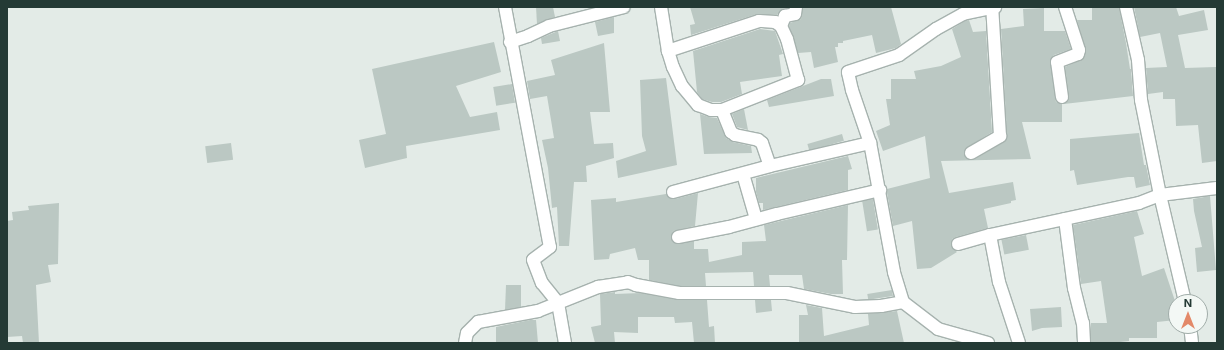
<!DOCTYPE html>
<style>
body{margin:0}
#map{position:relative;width:1224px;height:350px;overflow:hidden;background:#e3ebe7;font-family:Inter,sans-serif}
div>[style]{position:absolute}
.building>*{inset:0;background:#bbc8c3;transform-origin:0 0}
.roads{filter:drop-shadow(1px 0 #a6b2ae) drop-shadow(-1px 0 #a6b2ae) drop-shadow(0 1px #a6b2ae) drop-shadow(0 -1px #a6b2ae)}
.minor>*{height:12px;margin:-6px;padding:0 6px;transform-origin:6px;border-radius:6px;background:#fff}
span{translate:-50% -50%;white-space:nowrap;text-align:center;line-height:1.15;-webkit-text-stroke:3.5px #f3f8f5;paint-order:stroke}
.frame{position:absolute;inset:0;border:8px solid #243a35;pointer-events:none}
.north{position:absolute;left:1168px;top:294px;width:40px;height:40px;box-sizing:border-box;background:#f3f8f5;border:1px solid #a0aca8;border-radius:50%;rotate:0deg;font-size:11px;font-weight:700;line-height:16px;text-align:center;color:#243a35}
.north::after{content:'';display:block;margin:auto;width:14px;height:18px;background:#e38969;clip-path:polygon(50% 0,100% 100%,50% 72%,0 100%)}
</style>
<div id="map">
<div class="building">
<i style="clip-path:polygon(536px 7px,553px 7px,555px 17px,537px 24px)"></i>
<i style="clip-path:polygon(690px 7px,788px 7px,781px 10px,777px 15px,757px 14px,691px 35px,690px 25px,695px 24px)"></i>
<i style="clip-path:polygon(803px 7px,891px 7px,901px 44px,896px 48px,876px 53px,872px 35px,843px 41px,843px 43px,838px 43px,838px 47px,835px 47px,838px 62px,814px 68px,811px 52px,798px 53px,789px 26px,790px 23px,801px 19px)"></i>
<i style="clip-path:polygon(1092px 7px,1119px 7px,1126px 43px,1130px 69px,1131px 69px,1133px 96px,1064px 104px,1069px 100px,1069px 96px,1065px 67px,1083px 59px,1086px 52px,1077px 20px,1092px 20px)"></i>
<i style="clip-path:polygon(1134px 7px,1176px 7px,1179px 16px,1204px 10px,1208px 30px,1178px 35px,1185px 68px,1216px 67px,1217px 161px,1202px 163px,1198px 125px,1176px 126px,1175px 99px,1163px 99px,1163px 92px,1148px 94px,1146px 68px,1167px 67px,1160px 33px,1140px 37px)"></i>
<i style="clip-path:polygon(1044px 8px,1044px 31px,1065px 31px,1071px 49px,1054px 55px,1050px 60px,1055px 98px,1056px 102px,1062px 104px,1062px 122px,1022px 122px,1031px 159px,941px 161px,949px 193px,1013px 182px,1016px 200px,1011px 201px,1011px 203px,984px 209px,988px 228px,956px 237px,952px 239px,951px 246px,957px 252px,931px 268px,917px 269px,912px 221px,893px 226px,887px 193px,887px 189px,930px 178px,925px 136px,883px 151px,876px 131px,890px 125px,886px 99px,891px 99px,891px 79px,916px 79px,914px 71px,941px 66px,961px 57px,952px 29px,965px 21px,969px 20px,973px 32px,986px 31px,992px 132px,965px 149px,965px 157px,971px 160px,975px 159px,1004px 142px,1007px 136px,1001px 29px,1024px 26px,1023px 9px)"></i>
<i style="clip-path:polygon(614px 17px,614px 33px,598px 36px,595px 22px)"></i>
<i style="clip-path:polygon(760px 29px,775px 31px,783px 54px,779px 55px,782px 76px,740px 82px,742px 94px,721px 102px,712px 102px,702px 99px,697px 92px,693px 51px)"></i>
<i style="clip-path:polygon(558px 31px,560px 41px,542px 44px,541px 38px)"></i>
<i style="clip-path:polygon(494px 42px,501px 72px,456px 86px,470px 117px,497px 112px,500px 130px,406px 146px,407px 158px,365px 168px,359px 140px,386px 134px,372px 69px)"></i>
<i style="clip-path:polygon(604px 43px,610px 112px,590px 112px,594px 144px,613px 143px,614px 158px,586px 166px,587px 182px,574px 182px,569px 246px,559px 246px,557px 207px,552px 208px,548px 168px,542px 140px,554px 138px,547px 96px,530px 99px,527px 81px,555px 75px,551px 60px)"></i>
<i style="clip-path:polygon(666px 78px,677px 165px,618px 178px,616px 161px,646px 151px,642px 136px,640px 80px)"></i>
<i style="clip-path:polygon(821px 79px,831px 79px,834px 96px,769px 107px,767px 100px)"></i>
<i style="left:512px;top:84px;width:19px;height:19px;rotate:81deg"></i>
<i style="clip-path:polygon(744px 109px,748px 130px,737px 127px,732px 114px)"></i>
<i style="clip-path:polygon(700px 114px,709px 117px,717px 118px,726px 138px,733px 142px,751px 146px,752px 153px,704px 154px)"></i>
<i style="clip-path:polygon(1139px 133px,1144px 165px,1146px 165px,1150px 185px,1136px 188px,1134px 177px,1128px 177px,1077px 185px,1074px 170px,1070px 171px,1070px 139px)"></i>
<i style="left:842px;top:134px;width:7px;height:36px;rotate:74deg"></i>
<i style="left:231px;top:143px;width:17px;height:26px;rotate:83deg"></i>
<i style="clip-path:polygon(848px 156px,852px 169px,848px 170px,848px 190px,763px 210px,763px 203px,759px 203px,756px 192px,756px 178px)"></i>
<i style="clip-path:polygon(698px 193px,695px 226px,673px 231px,671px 238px,676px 244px,694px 241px,694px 249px,708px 249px,709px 262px,742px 255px,742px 242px,766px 241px,764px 225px,848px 205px,847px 260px,842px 260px,843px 294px,831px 294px,804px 289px,802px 275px,769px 275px,770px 286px,754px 286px,753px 272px,705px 273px,706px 286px,680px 286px,649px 280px,649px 260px,638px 260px,635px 248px,610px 254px,609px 259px,594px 260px,591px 200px,616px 198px,616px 202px,666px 194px,671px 199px,675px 199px)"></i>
<i style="clip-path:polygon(1210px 196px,1216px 270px,1197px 272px,1195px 248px,1202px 247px,1194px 211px,1193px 199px)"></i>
<i style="left:873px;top:199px;width:31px;height:11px;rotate:81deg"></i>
<i style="clip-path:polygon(59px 203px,58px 264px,48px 265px,51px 282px,36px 285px,39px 343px,23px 343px,22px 336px,7px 337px,7px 221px,13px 220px,12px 212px,29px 210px,28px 206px)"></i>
<i style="clip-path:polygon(1137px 211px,1144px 234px,1134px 237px,1142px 276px,1164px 268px,1176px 304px,1176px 320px,1157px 322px,1157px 338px,1129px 338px,1129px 341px,1112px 343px,1091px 343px,1091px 323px,1107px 323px,1101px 281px,1081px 284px,1073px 225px)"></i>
<i style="left:1026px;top:235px;width:15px;height:25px;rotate:79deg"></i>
<i style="clip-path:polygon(506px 285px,521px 285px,521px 307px,505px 310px)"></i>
<i style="left:892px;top:290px;width:6px;height:25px;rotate:81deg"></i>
<i style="clip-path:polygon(615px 292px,615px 294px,640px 293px,678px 300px,707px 300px,709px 327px,714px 326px,715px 343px,694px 343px,692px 322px,675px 323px,674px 317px,638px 317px,638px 333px,614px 332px,615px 343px,595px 343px,591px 327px,601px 325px,600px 294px)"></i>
<i style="clip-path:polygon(755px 300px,771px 300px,772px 311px,756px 313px)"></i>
<i style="clip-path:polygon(806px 305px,822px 308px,824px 336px,869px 325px,868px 314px,897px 311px,904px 343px,799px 343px,799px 315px,808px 315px)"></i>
<i style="clip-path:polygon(1061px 307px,1062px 327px,1042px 328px,1032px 331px,1030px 309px)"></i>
<i style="clip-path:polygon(530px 320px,536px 320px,538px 343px,496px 343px,496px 327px)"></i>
</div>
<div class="roads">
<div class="minor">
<i style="left:505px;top:7px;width:244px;rotate:79.4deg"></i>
<i style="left:550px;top:247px;width:21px;rotate:143deg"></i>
<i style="left:533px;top:260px;width:25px;rotate:69deg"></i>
<i style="left:542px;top:283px;width:26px;rotate:51deg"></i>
<i style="left:558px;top:303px;width:41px;rotate:80.1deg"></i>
<i style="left:661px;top:7px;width:45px;rotate:81deg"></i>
<i style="left:668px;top:51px;width:17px;rotate:73deg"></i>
<i style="left:673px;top:67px;width:21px;rotate:65deg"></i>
<i style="left:682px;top:86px;width:25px;rotate:50deg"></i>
<i style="left:698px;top:105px;width:14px;rotate:21deg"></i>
<i style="left:711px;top:110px;width:11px"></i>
<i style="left:722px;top:110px;width:82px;rotate:-21.5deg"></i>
<i style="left:798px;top:80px;width:42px;rotate:-105deg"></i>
<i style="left:787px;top:39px;width:14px;rotate:-115deg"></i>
<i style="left:781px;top:26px;width:7px;rotate:-146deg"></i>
<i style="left:775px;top:22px;width:16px;rotate:-176deg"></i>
<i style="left:759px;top:21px;width:96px;rotate:161.8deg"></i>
<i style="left:1126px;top:7px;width:54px;rotate:77.2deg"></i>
<i style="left:1138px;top:60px;width:40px;rotate:85.7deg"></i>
<i style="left:1141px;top:100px;width:97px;rotate:78.7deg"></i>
<i style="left:1160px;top:195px;width:110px;rotate:76.8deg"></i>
<i style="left:781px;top:26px;width:11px;rotate:-68deg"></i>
<i style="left:785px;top:16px;width:10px;rotate:-11deg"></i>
<i style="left:795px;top:14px;width:7px;rotate:-82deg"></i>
<i style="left:510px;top:42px;width:19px;rotate:-18deg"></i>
<i style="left:528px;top:36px;width:23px;rotate:-25deg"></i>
<i style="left:549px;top:26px;width:77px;rotate:-14.2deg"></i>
<i style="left:1062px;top:97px;width:35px;rotate:-98deg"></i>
<i style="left:1057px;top:62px;width:22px;rotate:-21deg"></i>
<i style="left:1078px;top:54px;width:4px;rotate:-76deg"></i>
<i style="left:1079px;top:50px;width:45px;rotate:-108deg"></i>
<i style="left:722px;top:110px;width:24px;rotate:68deg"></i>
<i style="left:731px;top:132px;width:5px;rotate:37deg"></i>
<i style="left:735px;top:135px;width:24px;rotate:12deg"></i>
<i style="left:758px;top:140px;width:5px;rotate:37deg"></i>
<i style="left:762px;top:143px;width:24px;rotate:71deg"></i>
<i style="left:971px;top:153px;width:34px;rotate:-30deg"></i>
<i style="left:1000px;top:136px;width:129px;rotate:-93.5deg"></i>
<i style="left:743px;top:174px;width:47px;rotate:73.9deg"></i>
<i style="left:673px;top:192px;width:100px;rotate:-15deg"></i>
<i style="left:770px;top:166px;width:103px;rotate:-13deg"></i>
<i style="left:1065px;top:219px;width:70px;rotate:82.6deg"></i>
<i style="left:1074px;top:288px;width:36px;rotate:76deg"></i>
<i style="left:1083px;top:323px;width:20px;rotate:87deg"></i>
<i style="left:990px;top:235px;width:48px;rotate:79.2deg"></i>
<i style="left:999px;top:282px;width:64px;rotate:71.8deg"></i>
<i style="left:678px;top:237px;width:52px;rotate:-11.1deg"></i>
<i style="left:729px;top:227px;width:50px;rotate:-15.2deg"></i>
<i style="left:777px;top:214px;width:106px;rotate:-13.1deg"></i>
<i style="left:958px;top:244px;width:33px;rotate:-16deg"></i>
<i style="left:990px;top:235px;width:152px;rotate:-12.1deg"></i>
<i style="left:1139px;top:203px;width:22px;rotate:-21deg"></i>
<i style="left:1160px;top:195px;width:57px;rotate:-7deg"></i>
<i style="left:903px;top:302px;width:31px;rotate:-107deg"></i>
<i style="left:894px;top:272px;width:131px;rotate:-100.5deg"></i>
<i style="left:870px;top:143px;width:56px;rotate:-108.8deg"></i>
<i style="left:852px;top:90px;width:18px;rotate:-103deg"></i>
<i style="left:848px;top:72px;width:54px;rotate:-18.4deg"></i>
<i style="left:899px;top:55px;width:45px;rotate:-35.1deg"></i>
<i style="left:936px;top:29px;width:31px;rotate:-29deg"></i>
<i style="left:963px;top:14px;width:33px;rotate:-12deg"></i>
<i style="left:1190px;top:326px;width:17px;rotate:83deg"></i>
<i style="left:465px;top:343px;width:10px;rotate:-79deg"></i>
<i style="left:467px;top:333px;width:16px;rotate:-45deg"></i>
<i style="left:478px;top:322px;width:61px;rotate:-10.4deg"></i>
<i style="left:538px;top:311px;width:65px;rotate:-21.8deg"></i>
<i style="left:598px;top:287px;width:30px;rotate:-9deg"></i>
<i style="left:628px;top:282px;width:9px;rotate:21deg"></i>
<i style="left:636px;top:285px;width:44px;rotate:10.5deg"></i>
<i style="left:679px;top:293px;width:108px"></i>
<i style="left:787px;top:293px;width:69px;rotate:11.6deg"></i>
<i style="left:855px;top:307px;width:26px;rotate:-2deg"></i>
<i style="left:881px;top:306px;width:22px;rotate:-10deg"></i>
<i style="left:903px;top:302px;width:44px;rotate:37.6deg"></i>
<i style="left:938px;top:329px;width:52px;rotate:15.6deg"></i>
</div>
</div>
<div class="frame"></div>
<div class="north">N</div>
</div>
